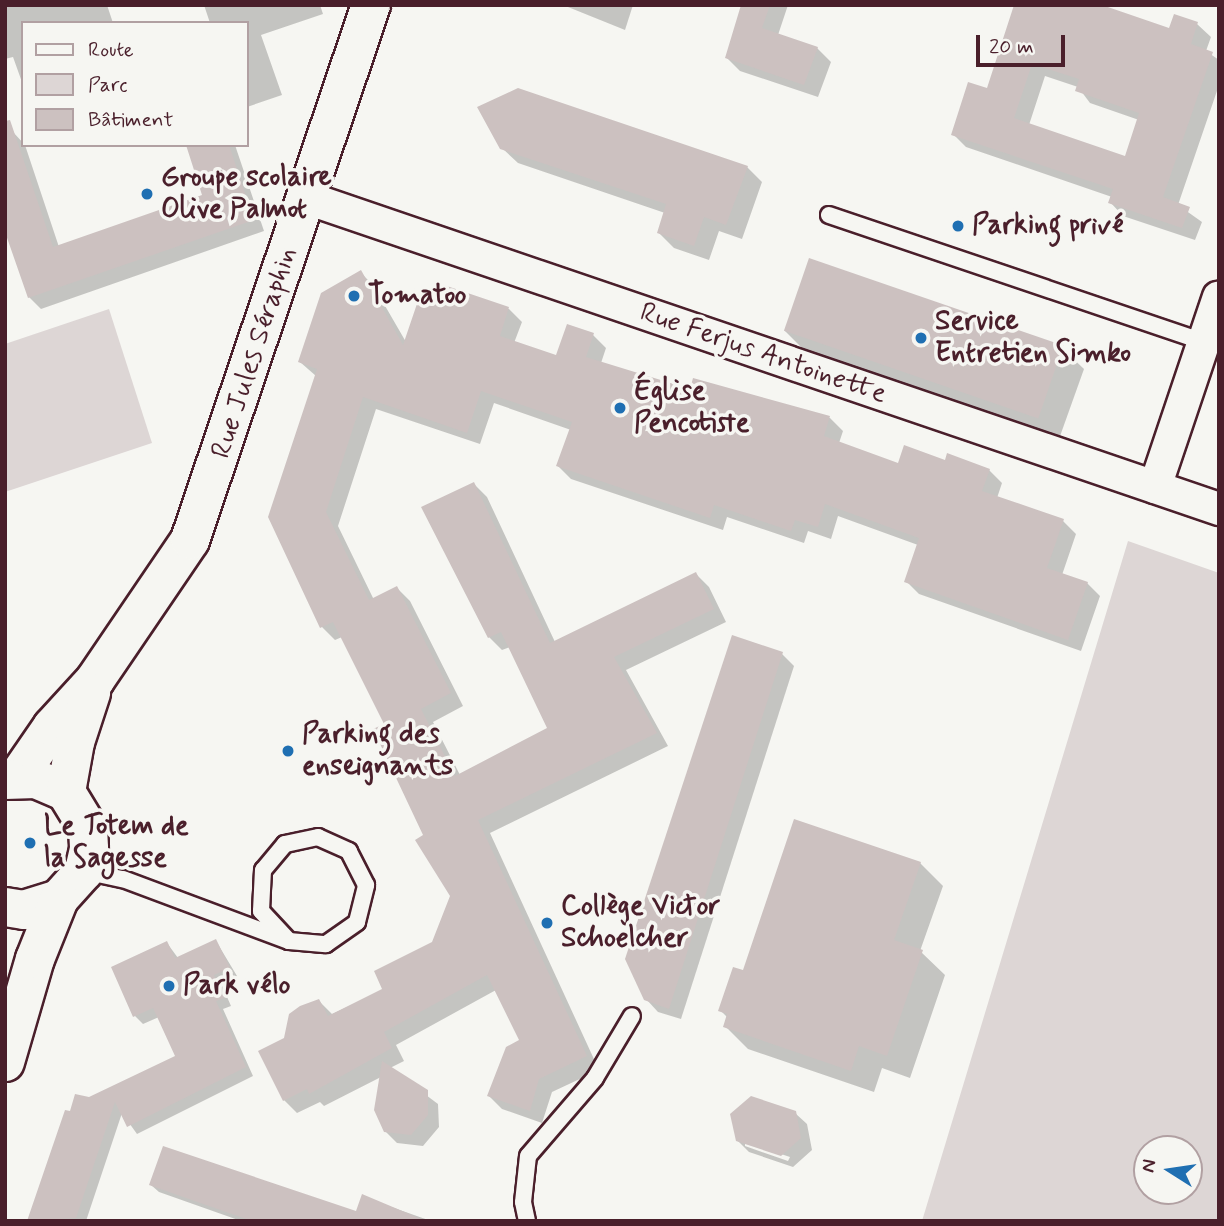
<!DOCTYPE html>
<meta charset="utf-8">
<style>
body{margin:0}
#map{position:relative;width:1224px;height:1226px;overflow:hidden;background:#f6f6f2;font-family:Mynerve,sans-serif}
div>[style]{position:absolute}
.green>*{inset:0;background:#ddd6d5}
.shadow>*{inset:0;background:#0003}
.building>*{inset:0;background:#ccc1c0;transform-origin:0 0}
.roads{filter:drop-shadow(2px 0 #4a1f2b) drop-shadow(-2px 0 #4a1f2b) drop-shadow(0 2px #4a1f2b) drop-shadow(0 -2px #4a1f2b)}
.lane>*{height:16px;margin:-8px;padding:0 8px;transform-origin:8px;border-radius:8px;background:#f6f6f2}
.street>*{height:32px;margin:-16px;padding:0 16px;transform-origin:16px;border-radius:16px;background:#f6f6f2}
.secondary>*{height:38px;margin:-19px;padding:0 19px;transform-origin:19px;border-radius:19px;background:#f6f6f2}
.dots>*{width:19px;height:19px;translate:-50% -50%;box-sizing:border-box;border:4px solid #f6f6f2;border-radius:50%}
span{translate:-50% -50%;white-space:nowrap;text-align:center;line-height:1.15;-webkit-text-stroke:7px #f6f6f2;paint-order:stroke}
.poi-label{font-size:28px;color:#4a1f2b;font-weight:700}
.left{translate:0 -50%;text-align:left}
.street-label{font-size:28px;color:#4a1f2b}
.frame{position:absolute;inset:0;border:7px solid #4a1f2b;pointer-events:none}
.legend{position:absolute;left:21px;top:21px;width:228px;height:126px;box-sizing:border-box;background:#f6f6f2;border:2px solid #b1a0a2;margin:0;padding:9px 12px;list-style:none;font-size:21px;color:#4a1f2b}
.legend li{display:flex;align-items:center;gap:14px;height:35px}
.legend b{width:35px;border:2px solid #b1a0a2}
.north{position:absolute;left:1133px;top:1135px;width:70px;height:70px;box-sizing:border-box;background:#f6f6f2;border:2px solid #b1a0a2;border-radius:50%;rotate:282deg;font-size:19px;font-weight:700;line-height:28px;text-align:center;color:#4a1f2b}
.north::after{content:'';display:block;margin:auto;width:24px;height:32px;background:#1f6fb2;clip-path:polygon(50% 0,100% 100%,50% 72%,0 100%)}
.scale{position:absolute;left:976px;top:35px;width:89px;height:32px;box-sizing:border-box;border:4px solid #4a1f2b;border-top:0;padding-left:9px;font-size:21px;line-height:24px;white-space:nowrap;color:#4a1f2b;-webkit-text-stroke:5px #f6f6f2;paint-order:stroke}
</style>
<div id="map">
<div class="green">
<i style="clip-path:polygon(109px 309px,152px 443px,5px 492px,5px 344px)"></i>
<i style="clip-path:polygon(evenodd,1128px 541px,1219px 573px,1219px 1221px,922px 1221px,1128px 541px,1147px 1149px,1189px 1149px,1189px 1191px,1147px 1191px,1147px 1149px)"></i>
</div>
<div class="shadow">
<i style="clip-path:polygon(5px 5px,107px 5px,113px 23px,23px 23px,23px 85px,13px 57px,5px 59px)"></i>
<i style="clip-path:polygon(204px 5px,320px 5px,323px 14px,261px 35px,282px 95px,247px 107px,247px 23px,210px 23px)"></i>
<i style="clip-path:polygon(563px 5px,633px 5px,625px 30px)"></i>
<i style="clip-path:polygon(743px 5px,788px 5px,778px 35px,817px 48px,831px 62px,818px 97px,740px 71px,727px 58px)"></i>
<i style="clip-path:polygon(evenodd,1016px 5px,1170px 30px,1175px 16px,1197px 24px,1211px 37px,1206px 51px,1219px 60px,1219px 85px,1178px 205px,1202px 222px,1195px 240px,1123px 216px,1110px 202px,1112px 197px,966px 147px,953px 134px,988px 90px,1016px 5px,1045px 76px,1078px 87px,1090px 103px,1139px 120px,1126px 158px,1029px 125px,1045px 76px)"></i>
<i style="clip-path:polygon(13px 132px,25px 145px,59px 247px,204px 196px,187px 145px,235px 145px,264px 231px,41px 309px,29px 297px)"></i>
<i style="clip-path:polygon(502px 148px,747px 167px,762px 182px,742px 239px,719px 231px,709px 260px,674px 248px,659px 233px,665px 213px,518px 163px)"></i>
<i style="clip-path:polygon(810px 260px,1062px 348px,1084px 369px,1059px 439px,806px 352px,785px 331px)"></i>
<i style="clip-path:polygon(360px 272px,373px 285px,406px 342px,439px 285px,509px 309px,522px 322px,514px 343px,557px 357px,593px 335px,606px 348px,601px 363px,691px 392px,694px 380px,830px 418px,843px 431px,839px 443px,899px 465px,946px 462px,989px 470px,1002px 483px,997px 498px,1063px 521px,1076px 534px,1062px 575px,1087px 583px,1100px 596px,1081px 651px,919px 594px,906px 581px,918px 545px,838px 516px,831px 539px,808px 531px,804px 543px,727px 517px,723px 530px,571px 479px,558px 466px,571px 430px,494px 403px,480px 444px,376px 409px,338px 526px,374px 600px,397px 588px,410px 601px,463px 706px,433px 722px,460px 775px,549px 728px,510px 647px,502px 650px,489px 637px,474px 484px,487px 497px,555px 642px,696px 574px,709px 587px,726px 622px,626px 670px,668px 746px,490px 833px,599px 1070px,552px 1092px,542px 1123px,502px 1109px,489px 1096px,521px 1041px,496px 990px,396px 1045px,404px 1061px,390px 1068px,438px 1104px,439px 1127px,423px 1146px,397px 1143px,385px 1131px,381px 1077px,324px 1106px,320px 1102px,297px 1113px,284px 1100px,285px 1039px,319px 1001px,332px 1014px,384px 990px,433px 943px,452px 896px,387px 725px,342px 637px,335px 640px,322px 627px,316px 376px,300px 362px)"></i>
<i style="clip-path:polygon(782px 654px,794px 666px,681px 1019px,658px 1012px,646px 999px)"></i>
<i style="clip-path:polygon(920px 863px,943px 886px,920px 951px,945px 975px,910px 1078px,882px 1068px,874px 1092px,748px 1049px,725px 1026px,728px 1018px,720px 1010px)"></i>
<i style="clip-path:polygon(216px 941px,237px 976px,221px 983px,231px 1006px,223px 1009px,253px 1076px,137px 1134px,122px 1113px,86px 1221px,29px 1221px,71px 1114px,89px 1099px,177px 1057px,159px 1017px,143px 1024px,135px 1016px,167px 943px,178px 958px)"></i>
<i style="clip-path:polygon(evenodd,795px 1113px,807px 1124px,812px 1150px,793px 1167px,749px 1152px,737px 1140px,795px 1113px,745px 1142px,790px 1157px,788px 1161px,745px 1146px,745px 1142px)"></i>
<i style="clip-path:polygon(151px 1185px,357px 1213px,363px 1197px,431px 1221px,241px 1221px,159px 1192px)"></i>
</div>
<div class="building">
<i style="clip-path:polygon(741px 5px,770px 5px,762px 28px,818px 47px,804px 85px,725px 58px)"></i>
<i style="clip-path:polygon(evenodd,1014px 5px,1102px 5px,1169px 28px,1174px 14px,1198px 22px,1191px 44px,1213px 52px,1163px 197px,1190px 207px,1182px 228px,1108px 203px,1113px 189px,951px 135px,968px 82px,987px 88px,1014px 5px,1032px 64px,1079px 79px,1075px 91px,1139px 113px,1125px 156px,1014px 118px,1032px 64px)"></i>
<i style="clip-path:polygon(518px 88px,748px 166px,726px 225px,704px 217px,694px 246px,657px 233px,666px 204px,500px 149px,477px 107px)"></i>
<i style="clip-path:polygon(10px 120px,53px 247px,202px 195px,186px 145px,229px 145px,254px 220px,28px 298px,5px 232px,5px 121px)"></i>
<i style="left:809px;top:258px;width:269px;height:77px;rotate:19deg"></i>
<i style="clip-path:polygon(361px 270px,403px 345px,421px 292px,434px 296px,438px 283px,509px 307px,500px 336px,556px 355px,567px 324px,594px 333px,586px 357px,690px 389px,693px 378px,830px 416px,824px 436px,898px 463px,904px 445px,945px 460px,947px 453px,990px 469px,982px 491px,1064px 519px,1047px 568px,1088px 582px,1068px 640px,904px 582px,919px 538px,825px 504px,818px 527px,795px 520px,791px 531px,714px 505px,710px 518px,556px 466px,572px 422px,481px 391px,467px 433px,363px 397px,326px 512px,369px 600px,397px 586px,451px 693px,421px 709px,455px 776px,547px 728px,501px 632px,488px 638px,421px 507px,474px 482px,550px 643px,696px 572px,714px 609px,614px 657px,657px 733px,478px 820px,587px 1056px,539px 1079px,530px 1111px,487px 1096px,506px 1047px,519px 1040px,487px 975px,384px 1032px,392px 1048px,309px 1094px,307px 1089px,283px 1101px,258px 1051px,284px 1038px,289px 1014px,300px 1006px,319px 999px,328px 1016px,382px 989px,374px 971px,432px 942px,450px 896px,415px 840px,423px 835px,373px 729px,384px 724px,333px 622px,320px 628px,268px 517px,317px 369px,298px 362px,321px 293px)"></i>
<i style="clip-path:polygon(732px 635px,783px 652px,669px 1009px,644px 1000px,625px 959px)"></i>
<i style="clip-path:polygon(794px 819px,921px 862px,894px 940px,923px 950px,887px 1056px,859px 1046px,851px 1071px,723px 1027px,727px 1014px,718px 1011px,733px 967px,743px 970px)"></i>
<i style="clip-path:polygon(216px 939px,230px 968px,214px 975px,224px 998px,216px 1001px,246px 1067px,127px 1127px,115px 1102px,76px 1218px,27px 1221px,65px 1110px,70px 1111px,75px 1094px,89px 1097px,175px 1056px,153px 1008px,133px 1017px,111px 967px,167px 941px,175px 958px)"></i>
<i style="clip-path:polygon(382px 1061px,428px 1090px,428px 1115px,411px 1135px,384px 1132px,374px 1110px)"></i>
<i style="clip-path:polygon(751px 1096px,796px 1111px,801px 1138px,781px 1156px,736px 1141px,730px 1114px)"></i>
<i style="clip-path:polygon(163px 1146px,356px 1211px,362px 1194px,426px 1221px,252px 1221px,149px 1185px)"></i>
</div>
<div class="roads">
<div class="lane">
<i style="left:829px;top:215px;width:396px;rotate:18.7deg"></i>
<i style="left:84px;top:871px;width:40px;rotate:12deg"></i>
<i style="left:123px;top:879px;width:177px;rotate:20.5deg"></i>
<i style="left:289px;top:941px;width:37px;rotate:5deg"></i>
<i style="left:326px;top:944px;width:38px;rotate:-35deg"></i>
<i style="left:357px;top:922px;width:38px;rotate:-76deg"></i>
<i style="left:366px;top:885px;width:38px;rotate:-117deg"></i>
<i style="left:349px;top:851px;width:34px;rotate:-156deg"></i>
<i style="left:318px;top:837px;width:34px;rotate:168deg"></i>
<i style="left:285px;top:844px;width:34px;rotate:130deg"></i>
<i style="left:263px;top:870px;width:41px;rotate:92.8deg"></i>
<i style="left:261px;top:911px;width:41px;rotate:47deg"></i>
<i style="left:527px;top:1221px;width:19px;rotate:-102deg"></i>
<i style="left:523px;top:1202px;width:46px;rotate:-83.8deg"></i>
<i style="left:528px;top:1156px;width:103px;rotate:-49.3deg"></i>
<i style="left:595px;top:1078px;width:72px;rotate:-59.2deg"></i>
</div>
<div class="street">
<i style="left:307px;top:198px;width:964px;rotate:18.83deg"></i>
<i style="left:1155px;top:487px;width:200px;rotate:-71.4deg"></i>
</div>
<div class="secondary">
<i style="left:17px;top:778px;width:62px;rotate:-55.5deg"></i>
<i style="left:52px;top:727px;width:64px;rotate:-47.5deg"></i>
<i style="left:95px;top:680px;width:169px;rotate:-55.8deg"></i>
<i style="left:190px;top:540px;width:565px;rotate:-71.31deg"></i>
<i style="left:5px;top:780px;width:31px;rotate:-2deg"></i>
<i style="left:36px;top:779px;width:33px;rotate:23deg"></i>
<i style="left:66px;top:792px;width:42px;rotate:58.6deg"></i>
<i style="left:88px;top:828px;width:21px;rotate:87deg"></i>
<i style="left:89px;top:849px;width:23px;rotate:103deg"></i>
<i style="left:84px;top:871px;width:38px;rotate:132deg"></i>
<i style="left:59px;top:899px;width:37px;rotate:163deg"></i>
<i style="left:24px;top:910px;width:19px;rotate:-171deg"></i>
<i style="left:66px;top:792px;width:51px;rotate:-79.8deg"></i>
<i style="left:75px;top:742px;width:52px;rotate:-71.9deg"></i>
<i style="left:5px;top:1062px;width:107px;rotate:-73.8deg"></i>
<i style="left:35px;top:959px;width:65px;rotate:-68.2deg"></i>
</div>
</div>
<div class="dots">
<i style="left:147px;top:194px;background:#1f6fb2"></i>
<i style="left:958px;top:226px;background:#1f6fb2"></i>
<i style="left:354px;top:296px;background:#1f6fb2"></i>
<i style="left:921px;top:338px;background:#1f6fb2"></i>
<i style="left:620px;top:408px;background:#1f6fb2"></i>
<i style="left:288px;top:751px;background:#1f6fb2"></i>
<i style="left:30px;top:843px;background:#1f6fb2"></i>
<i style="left:547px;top:923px;background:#1f6fb2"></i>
<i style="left:169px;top:986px;background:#1f6fb2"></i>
</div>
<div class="poi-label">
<span class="left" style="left:161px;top:194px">Groupe scolaire<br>Olive Palmot</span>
<span class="left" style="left:972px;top:226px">Parking privé</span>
<span class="left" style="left:368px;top:296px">Tomatoo</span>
<span class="left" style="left:935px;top:338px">Service<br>Entretien Simko</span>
<span class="left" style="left:634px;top:408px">Église<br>Pencotiste</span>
<span class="left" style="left:302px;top:751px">Parking des<br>enseignants</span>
<span class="left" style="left:44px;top:843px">Le Totem de<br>la Sagesse</span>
<span class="left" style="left:561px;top:923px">Collège Victor<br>Schoelcher</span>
<span class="left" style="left:183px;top:986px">Park vélo</span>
</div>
<div class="street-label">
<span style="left:255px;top:353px;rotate:-72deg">Rue Jules Séraphin</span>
<span style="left:763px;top:354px;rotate:19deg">Rue Ferjus Antoinette</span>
</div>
<div class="frame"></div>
<ul class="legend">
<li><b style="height:9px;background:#f6f6f2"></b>Route</li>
<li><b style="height:19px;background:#ddd6d5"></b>Parc</li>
<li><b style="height:19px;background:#ccc1c0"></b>Bâtiment</li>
</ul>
<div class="north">N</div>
<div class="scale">20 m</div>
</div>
